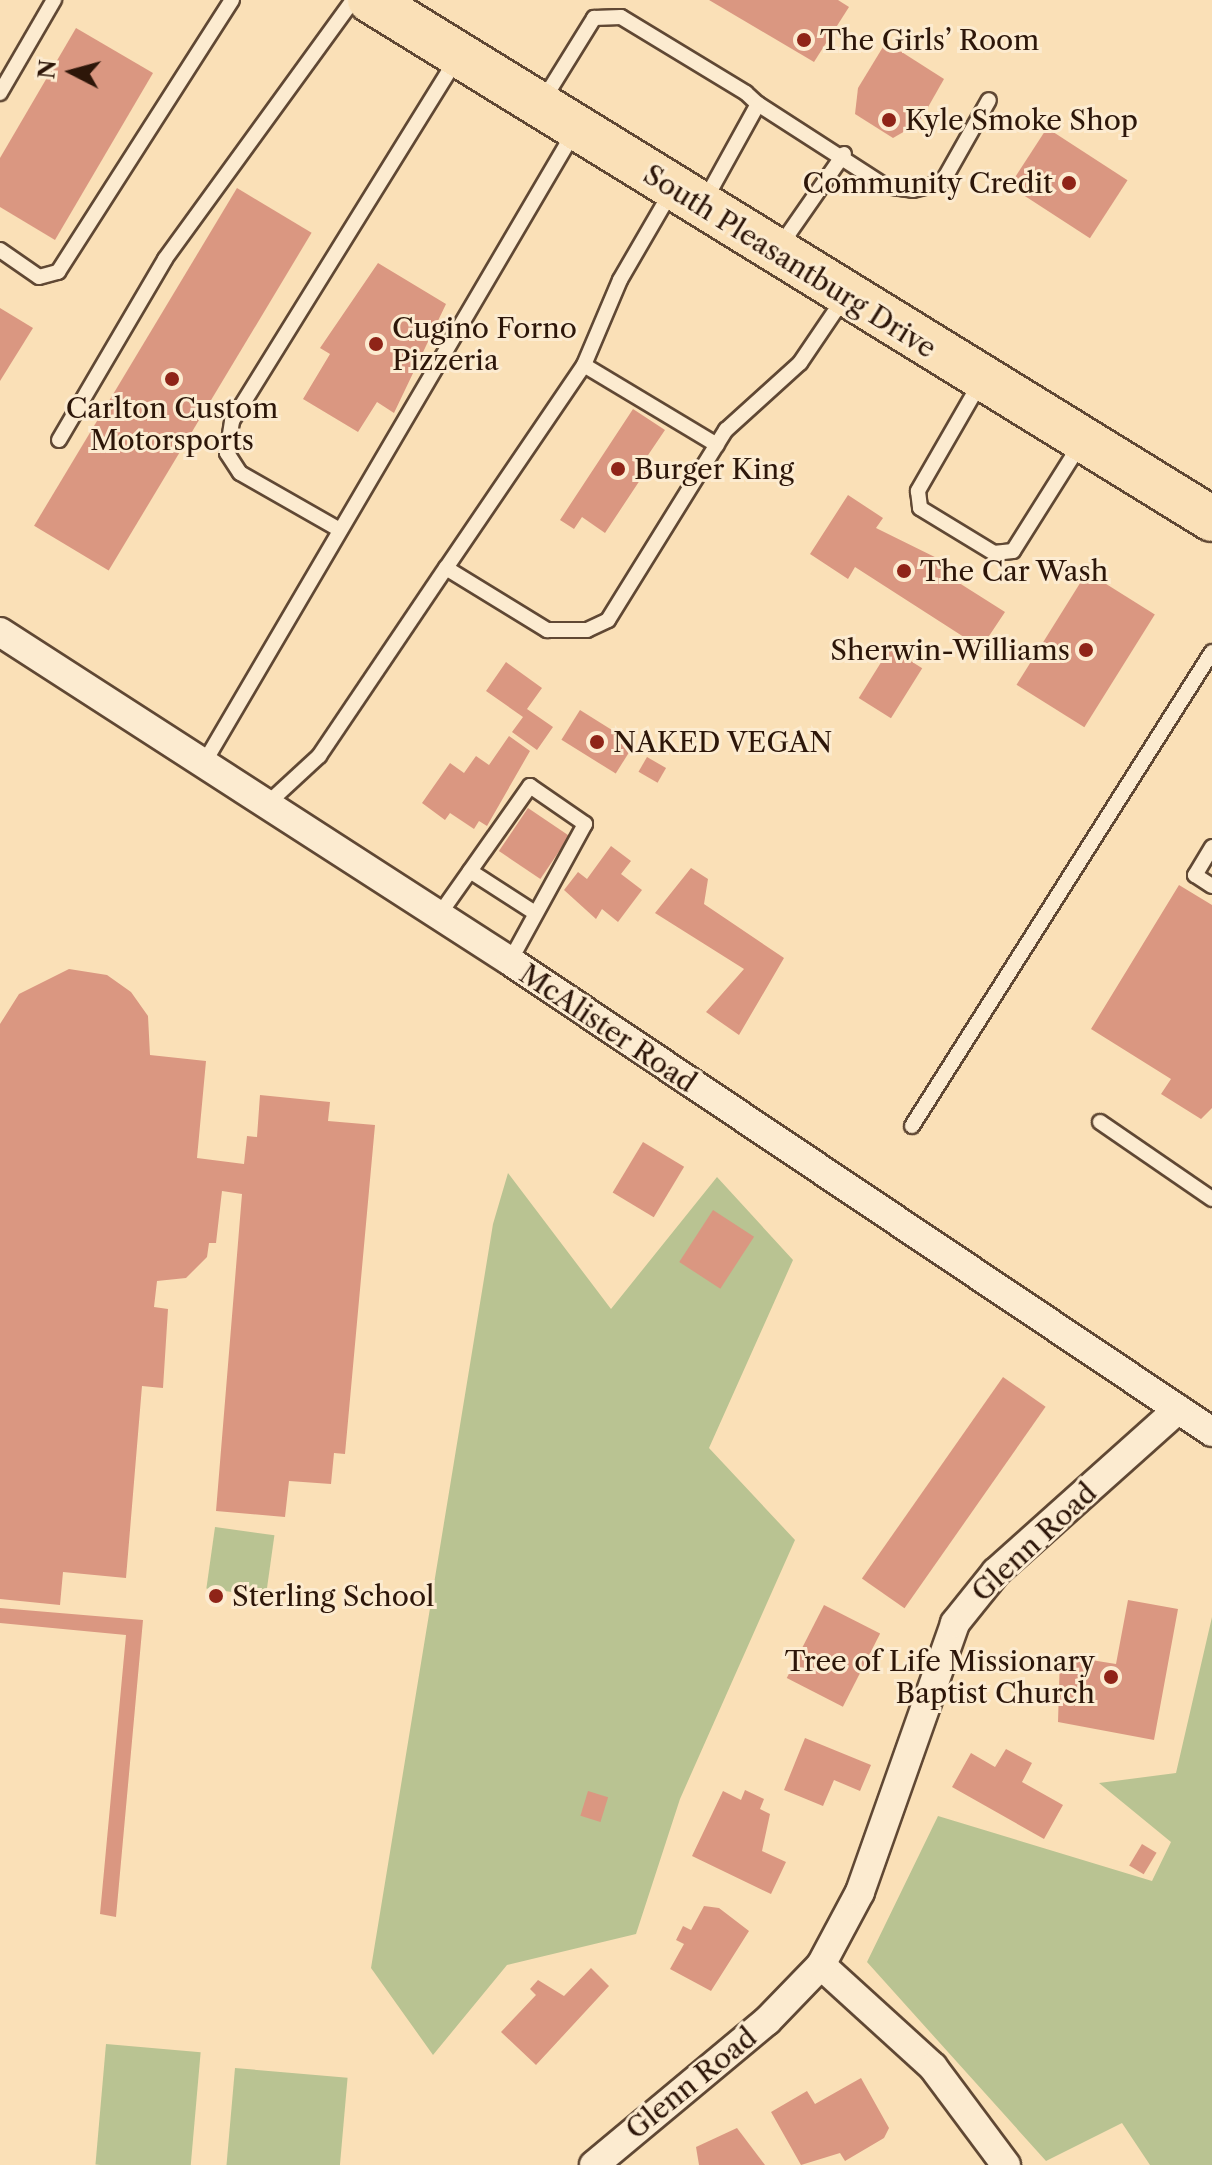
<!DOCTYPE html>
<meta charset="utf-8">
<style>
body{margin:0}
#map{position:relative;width:1212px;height:2165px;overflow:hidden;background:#fae0b7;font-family:"Libre Caslon Text",serif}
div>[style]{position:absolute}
.green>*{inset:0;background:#b9c392;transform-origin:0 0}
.building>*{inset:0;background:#da9781;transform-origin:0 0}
.roads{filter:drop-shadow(2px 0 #604834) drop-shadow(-2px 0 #604834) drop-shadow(0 2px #604834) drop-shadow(0 -2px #604834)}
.service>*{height:14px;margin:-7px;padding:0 7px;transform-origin:7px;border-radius:7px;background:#fcebd0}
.minor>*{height:28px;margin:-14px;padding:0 14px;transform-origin:14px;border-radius:14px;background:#fcebd0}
.primary>*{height:44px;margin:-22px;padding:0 22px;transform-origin:22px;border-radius:22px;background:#fae0b7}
.dots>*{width:22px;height:22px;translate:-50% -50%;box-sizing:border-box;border:4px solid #fcebd0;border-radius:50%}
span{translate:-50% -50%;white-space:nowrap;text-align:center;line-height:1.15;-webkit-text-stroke:6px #fcebd0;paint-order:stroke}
.poi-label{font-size:28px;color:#2d1609}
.left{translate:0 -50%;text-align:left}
.right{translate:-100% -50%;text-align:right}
.street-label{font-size:28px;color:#2d1609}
.north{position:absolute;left:32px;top:32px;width:80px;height:80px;-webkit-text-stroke:6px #fcebd0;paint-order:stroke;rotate:276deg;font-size:22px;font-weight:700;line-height:32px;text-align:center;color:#2d1609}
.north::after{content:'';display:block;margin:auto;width:28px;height:36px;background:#2d1609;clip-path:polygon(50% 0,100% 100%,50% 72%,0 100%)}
</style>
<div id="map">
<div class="green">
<i style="clip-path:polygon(508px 1173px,611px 1309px,717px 1177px,793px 1260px,709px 1448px,795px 1540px,680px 1799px,636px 1934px,507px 1965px,433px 2055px,371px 1968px,493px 1224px)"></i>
<i style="left:215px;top:1527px;width:60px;height:62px;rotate:8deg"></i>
<i style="clip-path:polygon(1212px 1617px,1212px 2165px,1150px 2165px,1122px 2123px,1046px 2161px,867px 1962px,938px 1816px,1152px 1881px,1171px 1842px,1099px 1783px,1176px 1773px)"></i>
<i style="left:106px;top:2044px;width:95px;height:121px;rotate:5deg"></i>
<i style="left:235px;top:2068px;width:113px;height:98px;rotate:5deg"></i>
</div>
<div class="building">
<i style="clip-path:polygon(709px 0,838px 0,849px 7px,814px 62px)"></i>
<i style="clip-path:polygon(76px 28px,153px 73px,55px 240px,0 207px,0 158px)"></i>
<i style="clip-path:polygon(886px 42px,944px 79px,919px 123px,893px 138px,855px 114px,858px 88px)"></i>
<i style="left:1047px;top:128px;width:96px;height:69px;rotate:33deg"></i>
<i style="left:237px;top:188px;width:87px;height:394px;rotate:31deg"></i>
<i style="clip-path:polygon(378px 263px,446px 304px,394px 413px,377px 402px,358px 432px,303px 399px,330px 354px,320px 348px)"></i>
<i style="clip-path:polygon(0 308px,33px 328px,0 381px)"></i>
<i style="clip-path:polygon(633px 409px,665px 430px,640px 467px,646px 471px,605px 533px,582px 517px,574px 529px,560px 520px)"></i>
<i style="clip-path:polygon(848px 495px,883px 518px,876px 528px,951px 565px,945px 574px,1005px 612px,981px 648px,855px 567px,848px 579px,810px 554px)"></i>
<i style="left:1087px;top:572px;width:80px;height:133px;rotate:32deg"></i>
<i style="left:890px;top:648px;width:38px;height:59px;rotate:32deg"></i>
<i style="clip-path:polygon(506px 662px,542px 688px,527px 709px,553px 727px,537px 750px,512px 732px,523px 717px,486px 691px)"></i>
<i style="left:580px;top:710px;width:64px;height:35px;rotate:32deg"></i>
<i style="clip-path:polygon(509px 736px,530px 751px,487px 826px,479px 821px,474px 829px,450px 813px,445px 820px,422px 803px,450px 763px,464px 773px,476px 756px,489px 765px)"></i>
<i style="left:647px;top:757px;width:22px;height:17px;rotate:30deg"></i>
<i style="left:528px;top:808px;width:50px;height:52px;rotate:34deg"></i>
<i style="clip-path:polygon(611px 846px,631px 861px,621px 874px,642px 890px,618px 922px,602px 909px,596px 919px,564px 890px,578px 872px,587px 879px)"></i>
<i style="clip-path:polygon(691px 868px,708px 879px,704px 904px,784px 958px,739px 1035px,706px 1012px,744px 969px,655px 913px)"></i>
<i style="clip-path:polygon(1179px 885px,1212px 905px,1212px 1108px,1201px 1119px,1161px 1094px,1171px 1079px,1091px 1029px)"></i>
<i style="clip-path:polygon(69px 969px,107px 975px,131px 992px,148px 1016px,150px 1055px,206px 1061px,197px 1158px,244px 1164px,247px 1136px,257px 1137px,260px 1095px,330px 1102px,328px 1121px,375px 1125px,345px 1454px,334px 1453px,331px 1484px,289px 1481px,285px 1517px,216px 1511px,242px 1194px,222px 1191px,216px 1243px,209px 1243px,207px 1257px,186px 1278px,157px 1281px,154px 1307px,168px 1309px,163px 1388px,142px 1386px,126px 1578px,63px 1572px,60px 1605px,0 1599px,0 1024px,19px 994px)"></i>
<i style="left:643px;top:1142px;width:48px;height:59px;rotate:31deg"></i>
<i style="left:713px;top:1210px;width:49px;height:62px;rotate:33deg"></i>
<i style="left:1003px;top:1377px;width:52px;height:246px;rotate:35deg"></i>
<i style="clip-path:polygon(1128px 1600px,1178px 1609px,1154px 1740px,1058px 1722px,1060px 1655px,1116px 1664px)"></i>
<i style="left:824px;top:1605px;width:63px;height:82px;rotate:27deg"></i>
<i style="clip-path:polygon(0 1608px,143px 1620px,116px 1917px,100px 1914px,126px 1635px,0 1623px)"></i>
<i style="clip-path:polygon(805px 1738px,871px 1765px,860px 1791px,834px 1780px,823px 1806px,784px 1790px)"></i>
<i style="clip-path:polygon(1006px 1749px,1032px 1763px,1022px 1782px,1063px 1805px,1044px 1839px,952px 1787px,971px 1753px,995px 1767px)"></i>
<i style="clip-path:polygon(745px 1790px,764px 1799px,760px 1809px,770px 1814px,762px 1851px,786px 1862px,771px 1894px,692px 1856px,723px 1791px,741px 1800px)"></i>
<i style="left:588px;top:1791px;width:21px;height:26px;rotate:17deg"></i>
<i style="left:1142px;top:1844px;width:17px;height:25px;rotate:31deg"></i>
<i style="clip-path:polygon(704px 1906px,719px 1908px,749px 1931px,711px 1991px,670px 1969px,684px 1944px,676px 1940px,683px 1926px,691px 1930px)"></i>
<i style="clip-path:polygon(591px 1968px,609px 1986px,536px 2065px,501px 2032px,536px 1995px,530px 1989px,538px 1980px,564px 1996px)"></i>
<i style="clip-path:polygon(861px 2078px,889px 2128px,884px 2138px,845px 2161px,840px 2153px,801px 2165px,771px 2112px,807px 2091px,815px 2104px)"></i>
<i style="clip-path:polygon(737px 2128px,765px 2165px,699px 2165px,696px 2147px)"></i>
</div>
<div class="roads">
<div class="service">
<i style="left:0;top:93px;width:108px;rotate:-59.9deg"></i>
<i style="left:542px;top:102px;width:99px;rotate:-58.2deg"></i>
<i style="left:594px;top:18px;width:27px;rotate:-2deg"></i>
<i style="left:621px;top:17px;width:146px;rotate:31.3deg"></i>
<i style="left:746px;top:93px;width:16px;rotate:43deg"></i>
<i style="left:758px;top:104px;width:112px;rotate:118.9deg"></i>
<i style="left:758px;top:104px;width:151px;rotate:32.8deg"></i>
<i style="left:885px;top:186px;width:28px;rotate:8deg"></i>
<i style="left:913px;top:190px;width:30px;rotate:-14deg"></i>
<i style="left:942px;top:183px;width:95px;rotate:-60.5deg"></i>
<i style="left:671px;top:192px;width:102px;rotate:120.1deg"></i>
<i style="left:620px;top:280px;width:92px;rotate:113deg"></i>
<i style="left:584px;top:365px;width:245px;rotate:124.2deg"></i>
<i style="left:446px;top:568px;width:119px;rotate:31.5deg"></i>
<i style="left:547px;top:630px;width:40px"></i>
<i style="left:587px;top:630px;width:23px;rotate:-25deg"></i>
<i style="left:608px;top:620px;width:224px;rotate:-58.2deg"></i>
<i style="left:726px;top:430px;width:100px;rotate:-42.2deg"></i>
<i style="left:800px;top:363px;width:78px;rotate:-55.9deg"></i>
<i style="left:780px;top:246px;width:112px;rotate:-55.2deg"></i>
<i style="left:0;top:250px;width:47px;rotate:34.7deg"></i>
<i style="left:39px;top:277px;width:20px;rotate:-15deg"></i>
<i style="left:58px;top:272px;width:323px;rotate:-57.4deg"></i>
<i style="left:584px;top:365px;width:155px;rotate:31deg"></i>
<i style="left:980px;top:383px;width:125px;rotate:119.9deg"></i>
<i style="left:918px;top:491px;width:17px;rotate:83deg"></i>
<i style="left:920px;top:508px;width:87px;rotate:31.3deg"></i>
<i style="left:994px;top:553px;width:19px;rotate:-6deg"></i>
<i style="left:1013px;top:551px;width:128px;rotate:-57.8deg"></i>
<i style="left:59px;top:440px;width:210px;rotate:-59.6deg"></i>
<i style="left:165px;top:259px;width:320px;rotate:-54deg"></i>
<i style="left:340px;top:530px;width:115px;rotate:-150.3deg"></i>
<i style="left:240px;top:473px;width:24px;rotate:-123deg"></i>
<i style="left:227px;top:453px;width:32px;rotate:-81deg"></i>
<i style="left:232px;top:421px;width:428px;rotate:-58.2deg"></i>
<i style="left:204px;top:763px;width:731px;rotate:-59.61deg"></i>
<i style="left:267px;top:804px;width:71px;rotate:-42.7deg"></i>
<i style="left:319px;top:756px;width:227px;rotate:-56deg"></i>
<i style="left:1212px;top:847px;width:33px;rotate:121deg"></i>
<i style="left:1195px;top:875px;width:20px;rotate:33deg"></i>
<i style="left:470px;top:871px;width:74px;rotate:32.8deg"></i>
<i style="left:439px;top:915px;width:158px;rotate:-54.8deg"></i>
<i style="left:530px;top:786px;width:67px;rotate:34.6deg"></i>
<i style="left:585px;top:824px;width:156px;rotate:118.7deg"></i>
<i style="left:1100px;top:1122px;width:136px;rotate:34.5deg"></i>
<i style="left:912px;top:1126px;width:561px;rotate:-57.67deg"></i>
</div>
<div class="minor">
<i style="left:0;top:632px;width:607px;rotate:32.83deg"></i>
<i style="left:510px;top:961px;width:845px;rotate:33.86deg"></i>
<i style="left:821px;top:1965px;width:151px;rotate:42.3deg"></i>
<i style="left:933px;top:2067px;width:122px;rotate:53.3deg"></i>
<i style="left:594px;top:2165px;width:225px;rotate:-39.8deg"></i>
<i style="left:767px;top:2021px;width:78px;rotate:-46deg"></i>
<i style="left:821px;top:1965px;width:83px;rotate:-61.9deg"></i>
<i style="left:860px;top:1892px;width:285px;rotate:-70.5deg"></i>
<i style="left:955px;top:1623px;width:65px;rotate:-51.2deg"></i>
<i style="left:996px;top:1572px;width:244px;rotate:-41.8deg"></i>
</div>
<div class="primary">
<i style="left:370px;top:0;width:989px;rotate:31.65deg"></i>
</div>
</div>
<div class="dots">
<i style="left:804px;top:40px;background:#8f2418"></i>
<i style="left:889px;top:120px;background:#8f2418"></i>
<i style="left:1069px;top:183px;background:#8f2418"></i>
<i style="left:376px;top:344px;background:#8f2418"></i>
<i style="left:172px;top:379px;background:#8f2418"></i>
<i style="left:618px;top:469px;background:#8f2418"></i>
<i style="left:904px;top:571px;background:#8f2418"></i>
<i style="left:1086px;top:650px;background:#8f2418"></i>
<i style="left:597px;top:742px;background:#8f2418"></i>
<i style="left:216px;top:1596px;background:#8f2418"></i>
<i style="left:1111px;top:1677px;background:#8f2418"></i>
</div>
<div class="poi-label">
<span class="left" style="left:820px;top:40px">The Girls’ Room</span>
<span class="left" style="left:905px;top:120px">Kyle Smoke Shop</span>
<span class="right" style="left:1053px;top:183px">Community Credit</span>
<span class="left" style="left:392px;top:344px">Cugino Forno<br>Pizzeria</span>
<span style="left:172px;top:424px">Carlton Custom<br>Motorsports</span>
<span class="left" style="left:634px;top:469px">Burger King</span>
<span class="left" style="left:920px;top:571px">The Car Wash</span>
<span class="right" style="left:1070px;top:650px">Sherwin-Williams</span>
<span class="left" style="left:613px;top:742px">NAKED VEGAN</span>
<span class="left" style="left:232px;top:1596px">Sterling School</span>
<span class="right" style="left:1095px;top:1677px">Tree of Life Missionary<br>Baptist Church</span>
</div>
<div class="street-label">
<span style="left:790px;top:261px;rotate:32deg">South Pleasantburg Drive</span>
<span style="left:608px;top:1028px;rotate:34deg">McAlister Road</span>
<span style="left:1034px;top:1542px;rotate:-43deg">Glenn Road</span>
<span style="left:691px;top:2083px;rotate:-39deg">Glenn Road</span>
</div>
<div class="north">N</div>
</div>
